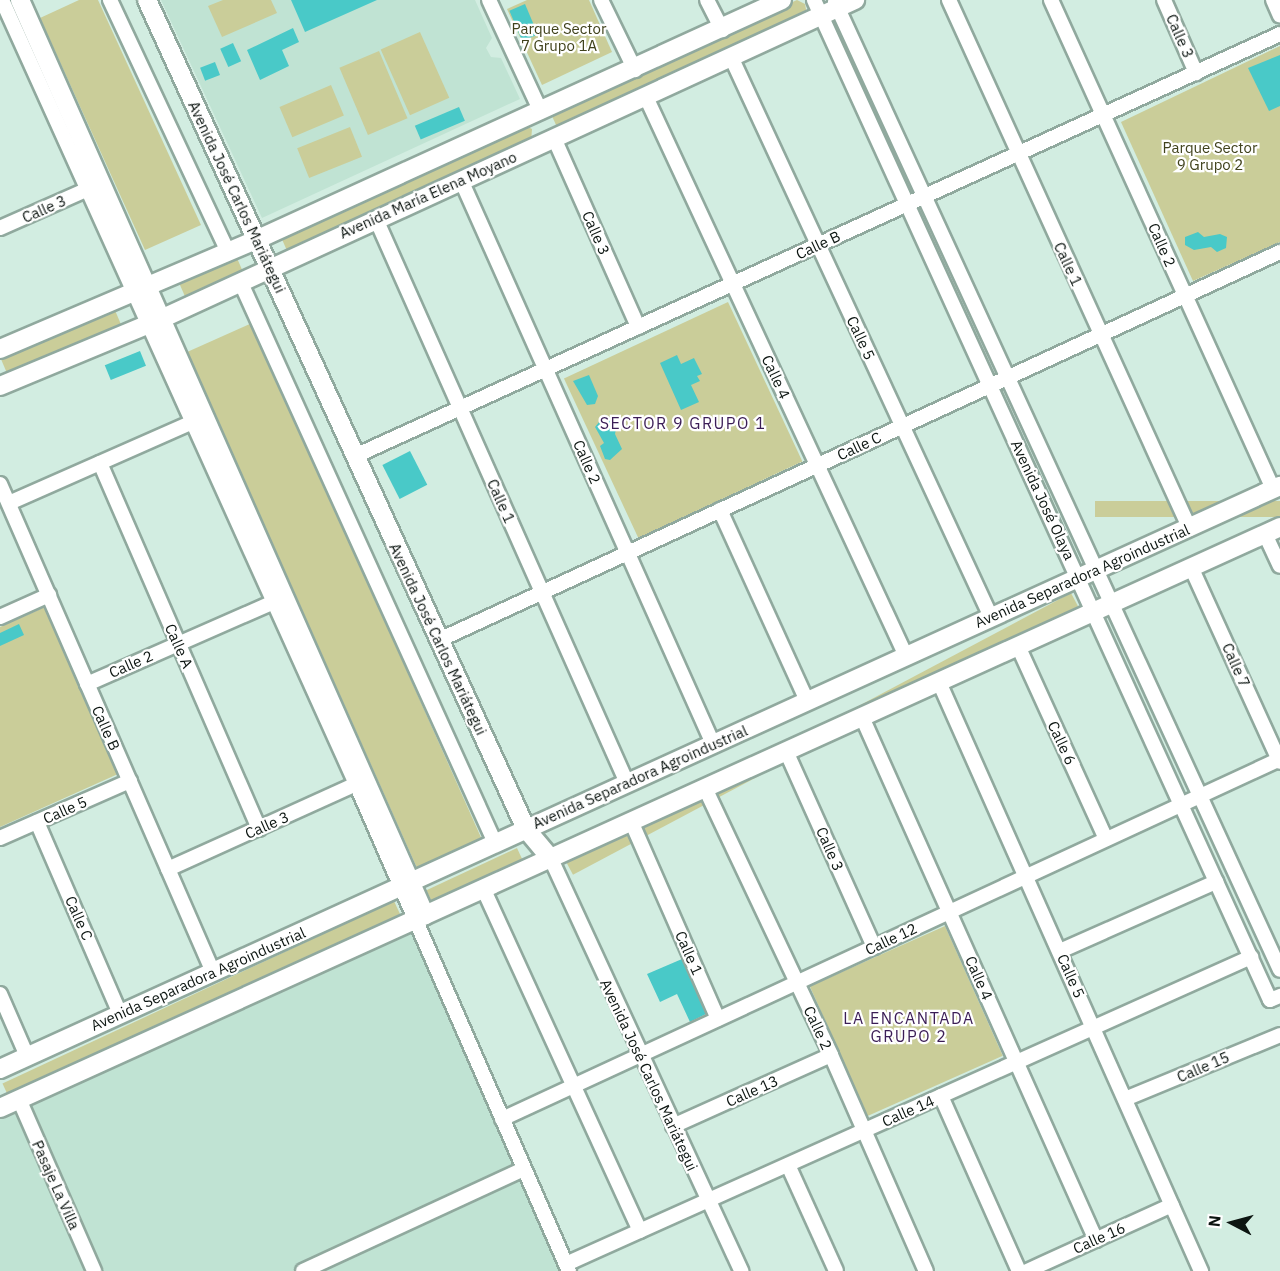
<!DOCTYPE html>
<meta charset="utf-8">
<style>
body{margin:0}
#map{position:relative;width:1280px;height:1271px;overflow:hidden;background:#d2ede1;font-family:"IBM Plex Sans",sans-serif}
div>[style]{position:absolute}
.built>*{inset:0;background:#c0e3d3}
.green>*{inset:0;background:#cacd99;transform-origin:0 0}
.building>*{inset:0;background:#49c9c8;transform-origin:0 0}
.roads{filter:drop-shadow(2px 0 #90a99e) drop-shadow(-2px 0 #90a99e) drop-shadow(0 2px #90a99e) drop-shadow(0 -2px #90a99e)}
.minor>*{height:14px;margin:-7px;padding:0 7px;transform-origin:7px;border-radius:7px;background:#fff}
.tertiary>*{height:18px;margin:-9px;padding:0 9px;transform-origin:9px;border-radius:9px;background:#fff}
span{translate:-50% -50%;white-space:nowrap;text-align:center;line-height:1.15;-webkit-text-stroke:4.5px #fff;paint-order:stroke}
.park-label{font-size:15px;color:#40421c}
.street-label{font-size:15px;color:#0c1511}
.neighbourhood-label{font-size:16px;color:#3b1d56;letter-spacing:1.5px}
.north{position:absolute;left:1202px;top:1193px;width:60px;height:60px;-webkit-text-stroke:4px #fff;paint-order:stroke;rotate:276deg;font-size:16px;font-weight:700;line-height:24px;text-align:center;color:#0c1511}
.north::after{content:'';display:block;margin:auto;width:21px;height:27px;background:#0c1511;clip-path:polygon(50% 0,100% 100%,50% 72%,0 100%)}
</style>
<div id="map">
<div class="built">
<i style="clip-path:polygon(161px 0,475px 0,492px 38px,486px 48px,491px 57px,501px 58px,520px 99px,262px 218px)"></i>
<i style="clip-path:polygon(418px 924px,572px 1271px,0 1271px,0 1114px)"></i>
</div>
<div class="green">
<i style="clip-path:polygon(79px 0,98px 0,201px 225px,145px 250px,40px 18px)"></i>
<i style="clip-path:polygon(223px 0,271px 0,277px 13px,222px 37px,208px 6px)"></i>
<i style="clip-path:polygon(527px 0,589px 0,612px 52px,542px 85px,507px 9px)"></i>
<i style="clip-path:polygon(797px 0,805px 4px,807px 15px,562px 127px,556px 125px,552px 116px,556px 111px)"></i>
<i style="left:420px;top:32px;width:72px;height:43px;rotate:66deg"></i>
<i style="clip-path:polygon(1280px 46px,1280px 242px,1193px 281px,1121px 122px)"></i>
<i style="left:379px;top:51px;width:73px;height:43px;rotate:67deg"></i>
<i style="left:331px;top:85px;width:33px;height:56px;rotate:67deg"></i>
<i style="clip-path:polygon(526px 126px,532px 129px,531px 142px,288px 253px,281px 237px)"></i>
<i style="left:350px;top:127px;width:32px;height:57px;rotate:68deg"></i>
<i style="left:236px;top:256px;width:20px;height:63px;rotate:66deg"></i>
<i style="left:728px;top:302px;width:176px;height:181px;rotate:65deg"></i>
<i style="left:114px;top:308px;width:21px;height:124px;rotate:67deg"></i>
<i style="left:252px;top:323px;width:565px;height:71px;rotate:66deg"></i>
<i style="left:1280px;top:501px;width:16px;height:185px;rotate:90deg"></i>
<i style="left:1071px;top:593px;width:15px;height:572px;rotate:62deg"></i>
<i style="clip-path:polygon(45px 607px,118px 774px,0 827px,0 627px)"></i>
<i style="left:517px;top:848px;width:14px;height:100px;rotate:65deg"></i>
<i style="left:394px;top:901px;width:17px;height:432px;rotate:65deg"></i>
<i style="left:945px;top:926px;width:142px;height:148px;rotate:66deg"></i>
</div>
<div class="building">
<i style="clip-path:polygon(291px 0,377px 0,305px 32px)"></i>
<i style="left:525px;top:4px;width:33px;height:17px;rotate:67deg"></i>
<i style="clip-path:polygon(293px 28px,299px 42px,282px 50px,289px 66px,260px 80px,247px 50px)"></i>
<i style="left:233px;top:43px;width:20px;height:14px;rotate:66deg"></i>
<i style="clip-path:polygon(1280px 55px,1280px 106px,1269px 111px,1248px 68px)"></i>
<i style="left:215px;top:62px;width:14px;height:16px;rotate:69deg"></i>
<i style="left:459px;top:107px;width:15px;height:48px;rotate:67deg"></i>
<i style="clip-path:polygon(1198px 232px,1204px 237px,1220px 234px,1227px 237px,1226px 248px,1217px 252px,1211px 247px,1194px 250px,1185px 245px,1185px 237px)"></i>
<i style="left:140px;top:351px;width:16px;height:38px;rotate:68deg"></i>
<i style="clip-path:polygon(677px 355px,681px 364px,694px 358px,702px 374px,697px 376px,700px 381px,691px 385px,699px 402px,681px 410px,660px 363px)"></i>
<i style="clip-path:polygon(589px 375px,598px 396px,595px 404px,587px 405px,573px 381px)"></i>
<i style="clip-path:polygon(604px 416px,618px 420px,615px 434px,622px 449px,610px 460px,605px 459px,600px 446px,604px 443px,595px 427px)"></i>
<i style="left:410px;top:451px;width:38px;height:31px;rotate:63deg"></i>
<i style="clip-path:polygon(19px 624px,24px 635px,0 646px,0 633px)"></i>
<i style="clip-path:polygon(682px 959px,706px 1014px,690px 1022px,677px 994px,660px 1002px,647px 974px)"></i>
</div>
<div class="roads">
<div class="minor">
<i style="left:2px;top:0;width:860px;rotate:65.7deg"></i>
<i style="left:356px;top:784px;width:532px;rotate:66.38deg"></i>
<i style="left:110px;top:0;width:278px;rotate:64.9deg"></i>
<i style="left:489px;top:0;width:123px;rotate:65.1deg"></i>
<i style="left:601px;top:0;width:78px;rotate:64.1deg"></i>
<i style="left:707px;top:0;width:34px;rotate:63deg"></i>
<i style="left:814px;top:0;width:1099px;rotate:65.49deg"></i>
<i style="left:1270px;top:1000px;width:11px;rotate:-22deg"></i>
<i style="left:949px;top:0;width:579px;rotate:65.52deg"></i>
<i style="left:1051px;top:0;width:537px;rotate:65.58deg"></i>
<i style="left:1164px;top:0;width:80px;rotate:66.3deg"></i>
<i style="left:1273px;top:0;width:17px;rotate:66deg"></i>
<i style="left:835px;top:2px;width:1065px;rotate:65.31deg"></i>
<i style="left:732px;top:59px;width:615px;rotate:65.1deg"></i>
<i style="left:646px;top:97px;width:617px;rotate:65.06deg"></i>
<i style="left:554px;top:138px;width:207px;rotate:66deg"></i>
<i style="left:461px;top:180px;width:618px;rotate:65.92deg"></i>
<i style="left:376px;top:219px;width:617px;rotate:66.01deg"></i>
<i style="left:0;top:228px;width:96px;rotate:-23.9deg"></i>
<i style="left:240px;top:281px;width:617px;rotate:65.59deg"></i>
<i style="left:355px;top:456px;width:1017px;rotate:-24.52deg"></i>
<i style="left:100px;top:463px;width:399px;rotate:66.5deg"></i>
<i style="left:0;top:484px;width:532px;rotate:66.42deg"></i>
<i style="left:9px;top:503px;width:201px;rotate:-23.8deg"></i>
<i style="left:720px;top:510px;width:210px;rotate:65.5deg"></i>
<i style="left:1265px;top:534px;width:35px;rotate:65deg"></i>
<i style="left:1191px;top:567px;width:214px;rotate:65.5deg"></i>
<i style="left:0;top:617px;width:54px;rotate:-24.2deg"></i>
<i style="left:439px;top:640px;width:926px;rotate:-24.77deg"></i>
<i style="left:1018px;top:646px;width:212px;rotate:65.5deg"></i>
<i style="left:939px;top:682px;width:645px;rotate:66.02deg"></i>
<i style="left:87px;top:684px;width:204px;rotate:-23.7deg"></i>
<i style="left:862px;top:717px;width:573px;rotate:65.9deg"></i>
<i style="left:786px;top:751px;width:215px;rotate:65.8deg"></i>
<i style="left:705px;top:788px;width:295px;rotate:64.7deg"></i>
<i style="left:831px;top:1055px;width:236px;rotate:66.3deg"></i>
<i style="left:631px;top:821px;width:216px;rotate:66.3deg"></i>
<i style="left:37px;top:822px;width:209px;rotate:66.6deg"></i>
<i style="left:0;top:838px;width:142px;rotate:-23.7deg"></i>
<i style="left:551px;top:859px;width:454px;rotate:65.2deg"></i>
<i style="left:168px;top:869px;width:214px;rotate:-24.3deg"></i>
<i style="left:483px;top:888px;width:377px;rotate:65.4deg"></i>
<i style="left:1060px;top:951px;width:171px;rotate:-23.9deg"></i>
<i style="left:0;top:994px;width:68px;rotate:66.5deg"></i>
<i style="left:941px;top:1096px;width:192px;rotate:66deg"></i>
<i style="left:19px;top:1099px;width:188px;rotate:66.4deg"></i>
<i style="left:1125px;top:1099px;width:168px;rotate:-22.4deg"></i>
<i style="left:502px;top:1119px;width:857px;rotate:-24.83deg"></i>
<i style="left:673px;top:1126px;width:173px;rotate:-24.2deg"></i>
<i style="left:788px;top:1165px;width:116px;rotate:65.6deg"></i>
<i style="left:566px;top:1264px;width:751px;rotate:-24.14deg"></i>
<i style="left:303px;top:1271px;width:243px;rotate:-24.8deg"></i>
<i style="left:1027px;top:1271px;width:159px;rotate:-24.5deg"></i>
</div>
<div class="tertiary">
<i style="left:20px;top:0;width:1001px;rotate:66.12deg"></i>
<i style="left:147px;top:0;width:912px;rotate:65.43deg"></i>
<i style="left:526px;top:829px;width:39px;rotate:50deg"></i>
<i style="left:0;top:349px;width:278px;rotate:-23.1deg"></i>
<i style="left:256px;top:240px;width:578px;rotate:-24.53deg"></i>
<i style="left:0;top:386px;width:174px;rotate:-22.6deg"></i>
<i style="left:161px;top:319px;width:764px;rotate:-24.69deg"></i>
<i style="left:0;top:1069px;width:1407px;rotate:-24.49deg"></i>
<i style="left:0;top:1108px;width:1406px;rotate:-24.41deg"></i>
</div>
</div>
<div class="park-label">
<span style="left:559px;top:37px">Parque Sector<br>7 Grupo 1A</span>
<span style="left:1210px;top:156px">Parque Sector<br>9 Grupo 2</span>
</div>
<div class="street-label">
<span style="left:1180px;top:36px;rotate:66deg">Calle 3</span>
<span style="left:428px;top:195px;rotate:-24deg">Avenida María Elena Moyano</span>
<span style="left:237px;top:197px;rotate:65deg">Avenida José Carlos Mariátegui</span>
<span style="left:44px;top:209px;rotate:-24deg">Calle 3</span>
<span style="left:596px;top:233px;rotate:66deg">Calle 3</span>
<span style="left:818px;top:245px;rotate:-25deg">Calle B</span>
<span style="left:1162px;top:245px;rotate:66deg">Calle 2</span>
<span style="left:1068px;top:264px;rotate:65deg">Calle 1</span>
<span style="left:861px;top:338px;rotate:65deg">Calle 5</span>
<span style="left:776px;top:377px;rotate:65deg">Calle 4</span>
<span style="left:859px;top:446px;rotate:-25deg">Calle C</span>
<span style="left:587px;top:462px;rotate:66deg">Calle 2</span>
<span style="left:1043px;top:500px;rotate:65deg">Avenida José Olaya</span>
<span style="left:501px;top:501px;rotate:66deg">Calle 1</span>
<span style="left:1082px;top:576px;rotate:-24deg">Avenida Separadora Agroindustrial</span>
<span style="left:438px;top:639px;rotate:65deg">Avenida José Carlos Mariátegui</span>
<span style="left:179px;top:646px;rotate:66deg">Calle A</span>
<span style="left:131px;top:664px;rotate:-24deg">Calle 2</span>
<span style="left:1236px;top:665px;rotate:66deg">Calle 7</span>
<span style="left:106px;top:728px;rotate:66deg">Calle B</span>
<span style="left:1062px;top:743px;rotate:65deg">Calle 6</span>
<span style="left:640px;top:777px;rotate:-24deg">Avenida Separadora Agroindustrial</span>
<span style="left:65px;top:810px;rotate:-24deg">Calle 5</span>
<span style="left:267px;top:825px;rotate:-24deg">Calle 3</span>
<span style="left:830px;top:849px;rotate:66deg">Calle 3</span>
<span style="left:79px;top:918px;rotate:66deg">Calle C</span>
<span style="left:891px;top:939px;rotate:-25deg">Calle 12</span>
<span style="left:689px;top:953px;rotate:66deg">Calle 1</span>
<span style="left:1071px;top:976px;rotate:66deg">Calle 5</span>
<span style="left:979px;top:978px;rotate:66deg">Calle 4</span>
<span style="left:198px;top:979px;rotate:-24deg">Avenida Separadora Agroindustrial</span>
<span style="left:818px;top:1028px;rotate:65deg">Calle 2</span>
<span style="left:1203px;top:1067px;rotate:-23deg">Calle 15</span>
<span style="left:649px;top:1075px;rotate:65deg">Avenida José Carlos Mariátegui</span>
<span style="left:752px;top:1091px;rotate:-24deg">Calle 13</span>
<span style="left:908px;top:1111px;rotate:-24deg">Calle 14</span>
<span style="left:56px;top:1185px;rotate:66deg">Pasaje La Villa</span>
<span style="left:1099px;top:1238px;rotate:-24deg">Calle 16</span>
</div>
<div class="neighbourhood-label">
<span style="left:683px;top:423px">SECTOR 9 GRUPO 1</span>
<span style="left:909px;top:1027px">LA ENCANTADA<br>GRUPO 2</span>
</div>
<div class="north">N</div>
</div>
